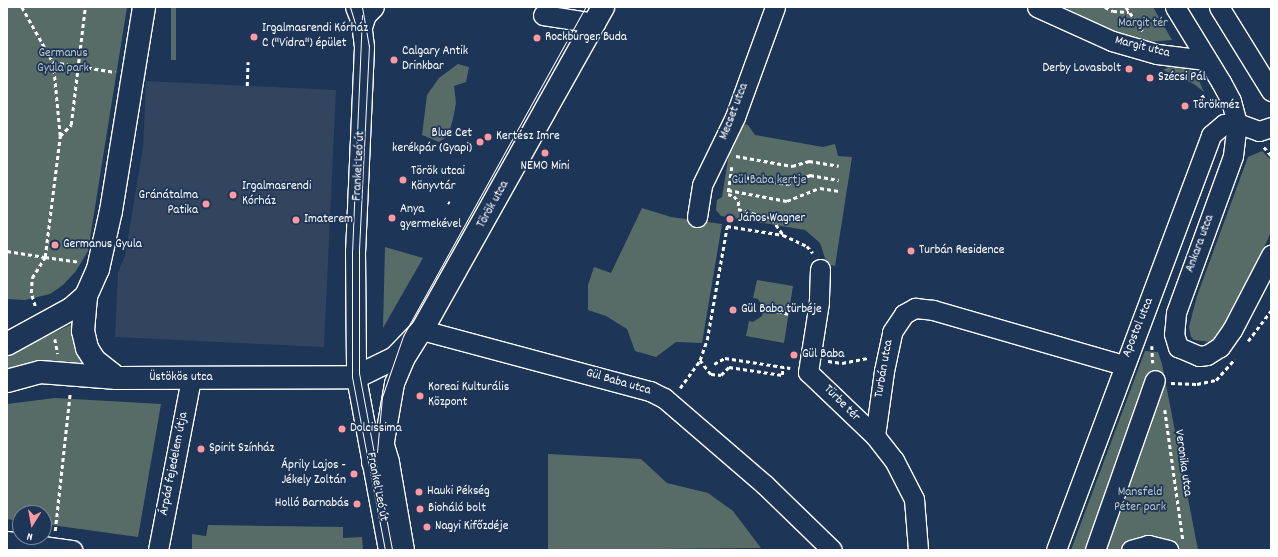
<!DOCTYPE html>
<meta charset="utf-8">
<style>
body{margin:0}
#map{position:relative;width:1278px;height:557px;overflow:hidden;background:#1d3557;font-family:Dekko,sans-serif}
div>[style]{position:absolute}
.built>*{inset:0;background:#32445e}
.green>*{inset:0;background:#586c67;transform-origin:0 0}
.path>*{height:2.5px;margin-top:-1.25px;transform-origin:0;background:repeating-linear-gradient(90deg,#fff 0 4px,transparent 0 7px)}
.roads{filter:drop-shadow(1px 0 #fff) drop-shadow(-1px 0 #fff) drop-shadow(0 1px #fff) drop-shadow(0 -1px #fff)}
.minor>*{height:19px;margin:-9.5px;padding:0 9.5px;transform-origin:9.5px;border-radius:9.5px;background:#1d3557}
.major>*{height:22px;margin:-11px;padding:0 11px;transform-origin:11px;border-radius:11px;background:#1d3557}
.tram>*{height:1px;margin:-0.5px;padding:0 0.5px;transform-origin:0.5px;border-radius:0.5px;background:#fff}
.dots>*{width:11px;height:11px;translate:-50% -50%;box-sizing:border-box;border:2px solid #1d3557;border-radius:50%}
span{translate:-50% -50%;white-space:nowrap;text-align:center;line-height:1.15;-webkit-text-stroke:3.5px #1d3557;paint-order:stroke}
.park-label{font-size:13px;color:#bcc4c2}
.poi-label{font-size:13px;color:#fff}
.left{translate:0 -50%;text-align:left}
.right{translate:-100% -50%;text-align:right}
.street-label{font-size:13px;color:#fff}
.frame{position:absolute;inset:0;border:8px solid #fff;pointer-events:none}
.north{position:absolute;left:12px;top:505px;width:40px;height:40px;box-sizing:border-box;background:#1d3557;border:1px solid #77869a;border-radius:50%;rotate:191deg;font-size:11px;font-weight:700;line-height:16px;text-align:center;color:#fff}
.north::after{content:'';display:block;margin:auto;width:14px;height:18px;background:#ff9aa2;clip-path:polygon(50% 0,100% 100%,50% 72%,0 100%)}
</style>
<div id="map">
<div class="built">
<i style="clip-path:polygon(146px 81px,336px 90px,324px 347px,115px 337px,118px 272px,125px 256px,143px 147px)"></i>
</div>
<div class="green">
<i style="clip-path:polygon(7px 7px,127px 7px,88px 251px,76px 271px,63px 285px,50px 294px,25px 300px,7px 299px)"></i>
<i style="left:171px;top:7px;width:5px;height:53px"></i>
<i style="clip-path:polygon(1064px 7px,1153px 7px,1172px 40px,1147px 42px,1126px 38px)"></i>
<i style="clip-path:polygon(458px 64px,469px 67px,466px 82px,454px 86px,456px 103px,453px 119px,448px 136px,439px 142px,422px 135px,427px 95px,439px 78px)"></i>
<i style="clip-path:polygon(1171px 66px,1186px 68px,1196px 74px,1204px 92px,1194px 84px,1163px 70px)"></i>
<i style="clip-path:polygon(734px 122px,748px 125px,755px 135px,823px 147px,835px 144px,838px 156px,852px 157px,835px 266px,827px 264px,820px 243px,805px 230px,721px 216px,716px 210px,717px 200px,722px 197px)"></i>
<i style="clip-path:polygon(1262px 151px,1271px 160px,1271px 232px,1236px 309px,1216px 339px,1211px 342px,1194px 340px,1191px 337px,1189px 327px,1197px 296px,1248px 157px)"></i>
<i style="clip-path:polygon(642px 208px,671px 217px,722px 224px,702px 343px,676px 342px,656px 357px,635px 351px,627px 329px,606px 316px,588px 310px,588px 285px,594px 267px,611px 273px)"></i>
<i style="clip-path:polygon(385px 247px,423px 258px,383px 328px)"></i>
<i style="clip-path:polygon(757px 280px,793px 286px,784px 343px,746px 336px,749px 321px,753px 322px,762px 316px,763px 307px,758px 299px,753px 298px)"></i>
<i style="clip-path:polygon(72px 324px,76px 326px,87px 365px,38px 363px,7px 370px,7px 355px)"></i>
<i style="clip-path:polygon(1145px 351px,1158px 352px,1162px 364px,1198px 550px,1071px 550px)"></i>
<i style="clip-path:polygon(55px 398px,161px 404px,138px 537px,44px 524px,44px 513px,20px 513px,20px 521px,7px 519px,7px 404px)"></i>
<i style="clip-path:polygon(548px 454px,641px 459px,667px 483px,708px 493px,733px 511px,761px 548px,548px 550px)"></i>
<i style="clip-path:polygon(208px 525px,343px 527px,343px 538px,362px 537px,363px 550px,192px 550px,192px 534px,206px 536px)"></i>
</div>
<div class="path">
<i style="left:22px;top:7px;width:63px;rotate:60.6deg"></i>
<i style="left:53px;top:62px;width:63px;rotate:9.2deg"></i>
<i style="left:1105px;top:7px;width:9px;rotate:27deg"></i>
<i style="left:1113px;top:11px;width:16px;rotate:4deg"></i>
<i style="left:1126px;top:7px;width:29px;rotate:55deg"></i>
<i style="left:247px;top:86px;width:24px;rotate:-88deg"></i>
<i style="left:1202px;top:95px;width:12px;rotate:59deg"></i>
<i style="left:60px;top:136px;width:16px;rotate:-45deg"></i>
<i style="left:71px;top:125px;width:119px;rotate:-83.2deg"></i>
<i style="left:1264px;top:147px;width:11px;rotate:49deg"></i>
<i style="left:736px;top:156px;width:57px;rotate:10.1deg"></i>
<i style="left:792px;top:166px;width:18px;rotate:-16deg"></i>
<i style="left:809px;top:161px;width:30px;rotate:9deg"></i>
<i style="left:732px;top:167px;width:27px;rotate:98deg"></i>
<i style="left:728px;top:194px;width:6px;rotate:18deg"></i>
<i style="left:734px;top:196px;width:8px;rotate:50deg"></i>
<i style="left:739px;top:202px;width:7px;rotate:98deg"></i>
<i style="left:738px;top:209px;width:35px;rotate:16deg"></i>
<i style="left:772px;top:219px;width:19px;rotate:54deg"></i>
<i style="left:731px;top:175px;width:57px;rotate:9.1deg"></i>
<i style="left:787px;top:184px;width:25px;rotate:-21deg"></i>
<i style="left:810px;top:175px;width:29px;rotate:10deg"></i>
<i style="left:728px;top:190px;width:60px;rotate:10.6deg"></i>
<i style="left:787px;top:201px;width:35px;rotate:-22deg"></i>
<i style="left:820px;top:188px;width:20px;rotate:9deg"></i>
<i style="left:448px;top:202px;width:2px;rotate:27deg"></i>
<i style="left:412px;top:209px;width:6px;rotate:-72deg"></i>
<i style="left:7px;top:251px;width:38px;rotate:9deg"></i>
<i style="left:45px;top:257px;width:122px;rotate:-82.9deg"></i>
<i style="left:60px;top:136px;width:74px;rotate:-95.4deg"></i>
<i style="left:35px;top:306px;width:14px;rotate:-107deg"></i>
<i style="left:31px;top:293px;width:15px;rotate:-86deg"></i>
<i style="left:32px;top:278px;width:25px;rotate:-58deg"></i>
<i style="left:45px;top:257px;width:34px;rotate:8deg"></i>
<i style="left:771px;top:310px;width:19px;rotate:12deg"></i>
<i style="left:55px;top:339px;width:15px;rotate:79deg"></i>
<i style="left:1248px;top:341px;width:38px;rotate:-53deg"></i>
<i style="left:1152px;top:346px;width:17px;rotate:87deg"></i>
<i style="left:700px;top:360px;width:18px;rotate:52deg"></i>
<i style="left:711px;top:374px;width:10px;rotate:6deg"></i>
<i style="left:721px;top:375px;width:11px;rotate:-45deg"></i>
<i style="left:729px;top:367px;width:54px;rotate:8.6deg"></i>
<i style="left:782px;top:375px;width:8px;rotate:-83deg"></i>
<i style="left:828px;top:361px;width:14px;rotate:8deg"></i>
<i style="left:842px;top:363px;width:26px;rotate:-11deg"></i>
<i style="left:714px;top:364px;width:13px;rotate:-29deg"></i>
<i style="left:725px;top:358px;width:66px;rotate:8.7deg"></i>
<i style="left:1171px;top:383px;width:26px;rotate:2deg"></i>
<i style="left:1197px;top:384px;width:19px;rotate:-12deg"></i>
<i style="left:1216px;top:380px;width:28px;rotate:-48deg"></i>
<i style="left:680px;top:388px;width:34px;rotate:-54deg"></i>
<i style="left:700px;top:360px;width:21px;rotate:-71deg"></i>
<i style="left:707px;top:340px;width:116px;rotate:-80deg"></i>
<i style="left:727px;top:226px;width:57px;rotate:9.1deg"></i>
<i style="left:783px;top:235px;width:26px;rotate:25deg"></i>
<i style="left:807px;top:246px;width:9px;rotate:49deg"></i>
<i style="left:1165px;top:410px;width:131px;rotate:82.1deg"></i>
<i style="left:55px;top:531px;width:139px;rotate:-83.8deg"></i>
</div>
<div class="roads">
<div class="minor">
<i style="left:355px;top:7px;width:16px;rotate:68deg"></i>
<i style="left:361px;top:22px;width:25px;rotate:83deg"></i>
<i style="left:364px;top:47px;width:204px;rotate:92.5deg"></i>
<i style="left:355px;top:251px;width:126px;rotate:89.5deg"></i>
<i style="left:356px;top:377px;width:176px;rotate:79.5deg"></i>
<i style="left:1037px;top:7px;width:82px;rotate:24.4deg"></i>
<i style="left:1112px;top:41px;width:47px;rotate:16.1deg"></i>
<i style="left:1157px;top:54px;width:49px;rotate:7deg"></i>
<i style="left:1175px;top:7px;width:88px;rotate:58.5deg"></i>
<i style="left:1221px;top:82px;width:21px;rotate:62deg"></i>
<i style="left:1231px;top:101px;width:23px;rotate:75deg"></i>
<i style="left:1237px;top:123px;width:33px;rotate:97deg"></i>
<i style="left:1233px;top:156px;width:167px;rotate:110deg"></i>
<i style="left:1176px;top:313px;width:21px;rotate:95deg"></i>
<i style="left:1174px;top:334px;width:14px;rotate:73deg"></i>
<i style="left:1178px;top:347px;width:23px;rotate:23deg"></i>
<i style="left:1199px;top:356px;width:8px;rotate:-7deg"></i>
<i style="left:1207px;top:355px;width:15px;rotate:-32deg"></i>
<i style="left:1220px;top:347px;width:21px;rotate:-55deg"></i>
<i style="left:1232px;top:330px;width:85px;rotate:-62.5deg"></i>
<i style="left:1219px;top:7px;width:99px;rotate:58.2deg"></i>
<i style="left:543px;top:15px;width:53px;rotate:8.7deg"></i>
<i style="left:362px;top:27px;width:13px;rotate:-72deg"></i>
<i style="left:366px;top:15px;width:11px;rotate:-45deg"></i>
<i style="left:1237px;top:123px;width:23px;rotate:20deg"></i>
<i style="left:1259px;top:131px;width:13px;rotate:-18deg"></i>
<i style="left:697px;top:217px;width:32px;rotate:-81deg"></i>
<i style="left:702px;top:185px;width:76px;rotate:-64.1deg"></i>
<i style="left:735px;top:117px;width:117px;rotate:-70deg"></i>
<i style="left:820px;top:269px;width:33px;rotate:92deg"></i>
<i style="left:819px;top:302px;width:71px;rotate:98.9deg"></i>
<i style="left:808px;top:372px;width:93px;rotate:43.7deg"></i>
<i style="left:875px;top:436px;width:31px;rotate:52deg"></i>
<i style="left:894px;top:460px;width:44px;rotate:62.9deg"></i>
<i style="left:914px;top:499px;width:51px;rotate:85.5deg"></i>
<i style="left:381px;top:435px;width:28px;rotate:73deg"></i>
<i style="left:389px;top:462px;width:89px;rotate:80.3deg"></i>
<i style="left:875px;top:436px;width:66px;rotate:-82.1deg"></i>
<i style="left:884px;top:371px;width:40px;rotate:-78deg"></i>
<i style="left:892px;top:332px;width:22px;rotate:-56deg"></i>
<i style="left:904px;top:314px;width:13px;rotate:-29deg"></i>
<i style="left:915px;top:308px;width:18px;rotate:6deg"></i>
<i style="left:933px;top:310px;width:199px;rotate:16.1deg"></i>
<i style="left:371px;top:462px;width:25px;rotate:-58deg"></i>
<i style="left:384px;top:441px;width:59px;rotate:-80.2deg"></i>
<i style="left:394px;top:383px;width:26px;rotate:-67deg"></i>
<i style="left:404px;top:359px;width:34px;rotate:-58deg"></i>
<i style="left:422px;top:330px;width:236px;rotate:15deg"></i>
<i style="left:650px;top:391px;width:16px;rotate:27deg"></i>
<i style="left:664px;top:398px;width:133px;rotate:40.7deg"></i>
<i style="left:765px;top:485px;width:93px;rotate:44.1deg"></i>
<i style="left:7px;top:541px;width:66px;rotate:7.9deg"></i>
<i style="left:158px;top:550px;width:175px;rotate:-79.1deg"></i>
<i style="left:1056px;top:550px;width:443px;rotate:-69.5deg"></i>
<i style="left:1211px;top:135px;width:17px;rotate:-40deg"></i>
<i style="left:1224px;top:124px;width:13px;rotate:-4deg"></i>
<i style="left:1095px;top:550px;width:180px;rotate:-70.6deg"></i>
<i style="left:1131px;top:550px;width:18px;rotate:-16deg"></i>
<i style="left:1148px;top:545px;width:21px;rotate:14deg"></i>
</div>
<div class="major">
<i style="left:7px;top:344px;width:73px;rotate:-28.7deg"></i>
<i style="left:71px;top:309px;width:20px;rotate:-41deg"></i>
<i style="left:117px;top:378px;width:28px;rotate:-142deg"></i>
<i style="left:95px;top:361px;width:15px;rotate:-122deg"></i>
<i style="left:87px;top:348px;width:17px;rotate:-103deg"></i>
<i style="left:83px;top:331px;width:35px;rotate:-85deg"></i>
<i style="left:86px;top:296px;width:30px;rotate:-66deg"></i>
<i style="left:98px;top:269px;width:59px;rotate:-77.4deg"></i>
<i style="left:111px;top:211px;width:207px;rotate:-80.8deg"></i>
<i style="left:7px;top:381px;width:34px;rotate:-15deg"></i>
<i style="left:40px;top:372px;width:77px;rotate:4.5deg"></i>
<i style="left:117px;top:378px;width:239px;rotate:-0.2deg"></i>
<i style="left:356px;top:377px;width:43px;rotate:-26deg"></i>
<i style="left:395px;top:358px;width:39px;rotate:-46deg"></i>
<i style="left:422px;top:330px;width:370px;rotate:-60.7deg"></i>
</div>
</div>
<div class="tram">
<i style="left:350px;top:7px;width:24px;rotate:73deg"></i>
<i style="left:362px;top:7px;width:39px;rotate:80deg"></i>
<i style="left:369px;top:45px;width:205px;rotate:92.8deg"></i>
<i style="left:359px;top:250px;width:123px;rotate:90deg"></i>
<i style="left:359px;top:373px;width:180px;rotate:79.4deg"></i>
<i style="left:362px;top:15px;width:236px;rotate:92.4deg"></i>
<i style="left:352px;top:251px;width:126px;rotate:90deg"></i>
<i style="left:352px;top:377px;width:176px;rotate:79.2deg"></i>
<i style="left:377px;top:452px;width:55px;rotate:-84.8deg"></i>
<i style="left:382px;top:397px;width:65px;rotate:-71deg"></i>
<i style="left:403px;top:336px;width:376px;rotate:-61deg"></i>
</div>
<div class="dots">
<i style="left:254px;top:37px;background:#ff9aa2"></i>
<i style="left:537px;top:38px;background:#ff9aa2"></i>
<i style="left:394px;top:60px;background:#ff9aa2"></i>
<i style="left:1129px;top:69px;background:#ff9aa2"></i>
<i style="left:1150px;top:78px;background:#ff9aa2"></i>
<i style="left:1185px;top:106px;background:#ff9aa2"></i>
<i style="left:488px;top:137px;background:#ff9aa2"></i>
<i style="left:480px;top:142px;background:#ff9aa2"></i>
<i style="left:545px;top:153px;background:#ff9aa2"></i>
<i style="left:403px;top:180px;background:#ff9aa2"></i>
<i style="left:233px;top:195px;background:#ff9aa2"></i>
<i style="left:206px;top:204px;background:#ff9aa2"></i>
<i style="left:392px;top:218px;background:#ff9aa2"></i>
<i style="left:730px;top:219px;background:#ff9aa2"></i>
<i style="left:296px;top:220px;background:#ff9aa2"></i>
<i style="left:55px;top:245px;background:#ff9aa2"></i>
<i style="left:911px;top:251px;background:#ff9aa2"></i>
<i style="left:733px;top:310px;background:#ff9aa2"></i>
<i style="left:794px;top:355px;background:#ff9aa2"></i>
<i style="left:420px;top:396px;background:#ff9aa2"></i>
<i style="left:342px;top:429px;background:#ff9aa2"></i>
<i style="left:201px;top:449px;background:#ff9aa2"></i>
<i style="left:354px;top:474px;background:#ff9aa2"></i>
<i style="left:419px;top:492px;background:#ff9aa2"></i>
<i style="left:357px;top:504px;background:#ff9aa2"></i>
<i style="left:420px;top:509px;background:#ff9aa2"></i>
<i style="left:427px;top:527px;background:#ff9aa2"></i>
</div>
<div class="park-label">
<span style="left:1143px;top:24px">Margit tér</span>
<span style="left:63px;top:62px">Germanus<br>Gyula park</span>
<span style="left:769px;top:181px">Gül Baba kertje</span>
<span style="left:1140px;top:501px">Mansfeld<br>Péter park</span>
</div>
<div class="poi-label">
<span class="left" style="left:262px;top:37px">Irgalmasrendi Kórház<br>C ("Vidra") épület</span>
<span class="left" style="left:545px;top:38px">Rockburger Buda</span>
<span class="left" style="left:402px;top:60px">Calgary Antik<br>Drinkbar</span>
<span class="right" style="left:1121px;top:69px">Derby Lovasbolt</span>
<span class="left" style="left:1158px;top:78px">Szécsi Pál</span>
<span class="left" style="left:1193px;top:106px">Törökméz</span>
<span class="right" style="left:472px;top:142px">Blue Cet<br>kerékpár (Gyapi)</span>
<span class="left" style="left:496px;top:137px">Kertész Imre</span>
<span style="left:545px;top:167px">NEMO Mini</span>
<span class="left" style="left:411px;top:180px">Török utcai<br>Könyvtár</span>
<span class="left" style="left:242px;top:195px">Irgalmasrendi<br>Kórház</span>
<span class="right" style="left:198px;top:204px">Gránátalma<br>Patika</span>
<span class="left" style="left:400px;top:218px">Anya<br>gyermekével</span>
<span class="left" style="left:738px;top:219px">János Wagner</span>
<span class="left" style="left:304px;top:220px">Imaterem</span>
<span class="left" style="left:63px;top:245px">Germanus Gyula</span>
<span class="left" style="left:919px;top:251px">Turbán Residence</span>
<span class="left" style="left:741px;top:310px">Gül Baba türbéje</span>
<span class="left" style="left:802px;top:355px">Gül Baba</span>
<span class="left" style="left:428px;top:396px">Koreai Kulturális<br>Központ</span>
<span class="left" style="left:350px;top:429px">Dolcissima</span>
<span class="left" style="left:209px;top:449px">Spirit Színház</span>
<span class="right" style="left:346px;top:474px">Áprily Lajos -<br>Jékely Zoltán</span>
<span class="left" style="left:427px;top:492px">Hauki Pékség</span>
<span class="right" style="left:349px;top:504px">Holló Barnabás</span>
<span class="left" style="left:428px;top:509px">Bioháló bolt</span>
<span class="left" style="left:435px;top:527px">Nagyi Kifőzdéje</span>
</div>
<div class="street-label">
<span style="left:1142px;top:48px;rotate:14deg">Margit utca</span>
<span style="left:735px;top:112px;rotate:-69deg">Mecset utca</span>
<span style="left:360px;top:166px;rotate:-87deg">Frankel Leó út</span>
<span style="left:494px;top:205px;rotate:-61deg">Török utca</span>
<span style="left:1201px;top:244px;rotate:-70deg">Ankara utca</span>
<span style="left:1139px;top:328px;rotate:-68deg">Apostol utca</span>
<span style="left:885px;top:369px;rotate:-80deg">Turbán utca</span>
<span style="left:181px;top:378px">Üstökös utca</span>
<span style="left:618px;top:383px;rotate:16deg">Gül Baba utca</span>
<span style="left:841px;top:404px;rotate:45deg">Türbe tér</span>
<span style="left:1182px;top:463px;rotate:82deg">Veronika utca</span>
<span style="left:175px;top:464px;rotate:-79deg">Árpád fejedelem útja</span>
<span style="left:376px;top:487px;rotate:79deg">Frankel Leó út</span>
</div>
<div class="frame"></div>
<div class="north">N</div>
</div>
